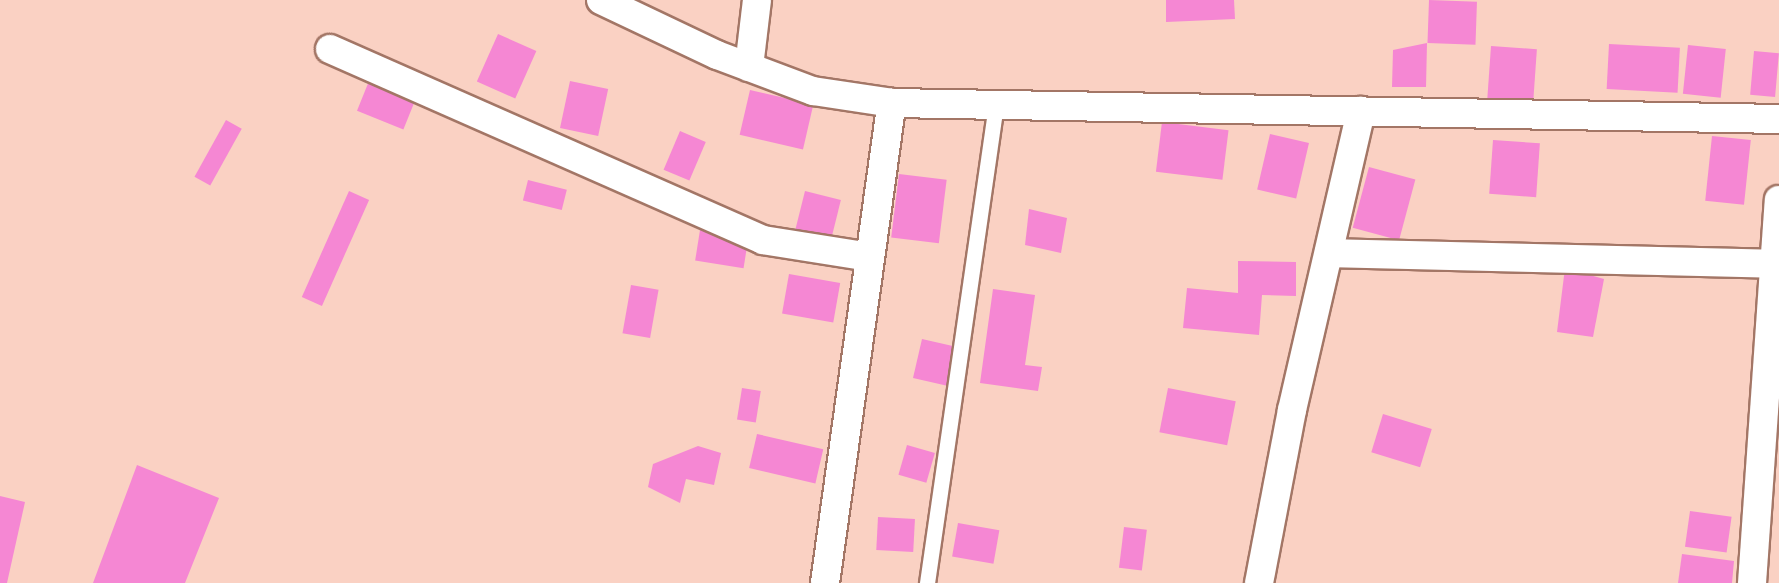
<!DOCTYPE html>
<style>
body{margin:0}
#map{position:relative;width:1779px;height:583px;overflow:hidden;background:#fad1c3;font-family:"Work Sans",sans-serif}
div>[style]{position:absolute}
.building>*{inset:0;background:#f587d3;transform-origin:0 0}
.roads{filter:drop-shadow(2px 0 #a37666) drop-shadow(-2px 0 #a37666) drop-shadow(0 2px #a37666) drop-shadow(0 -2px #a37666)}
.service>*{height:15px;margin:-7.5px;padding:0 7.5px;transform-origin:7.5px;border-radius:7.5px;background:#fff}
.minor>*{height:28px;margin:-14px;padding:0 14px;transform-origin:14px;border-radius:14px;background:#fff}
span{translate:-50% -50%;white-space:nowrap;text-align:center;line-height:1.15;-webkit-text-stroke:4.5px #fcfcfc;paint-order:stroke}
</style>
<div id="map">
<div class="building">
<i style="clip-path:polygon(1166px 0,1234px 0,1235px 19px,1166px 22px)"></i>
<i style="left:1429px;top:0;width:48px;height:43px;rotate:2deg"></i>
<i style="left:498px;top:34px;width:42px;height:52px;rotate:24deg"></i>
<i style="clip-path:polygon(1427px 43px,1426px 87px,1392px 87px,1393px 50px)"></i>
<i style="left:1609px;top:44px;width:71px;height:45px;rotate:3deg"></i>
<i style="left:1688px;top:45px;width:38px;height:49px;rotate:6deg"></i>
<i style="left:1491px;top:46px;width:46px;height:53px;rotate:4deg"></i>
<i style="left:1754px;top:51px;width:25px;height:44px;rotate:5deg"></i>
<i style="left:369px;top:81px;width:50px;height:32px;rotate:22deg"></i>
<i style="left:570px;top:81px;width:39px;height:48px;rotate:12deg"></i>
<i style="left:750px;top:90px;width:65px;height:46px;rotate:13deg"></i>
<i style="left:226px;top:120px;width:18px;height:65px;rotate:29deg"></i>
<i style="left:1162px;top:122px;width:67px;height:50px;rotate:7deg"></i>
<i style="left:680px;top:131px;width:28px;height:42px;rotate:23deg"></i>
<i style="left:1270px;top:134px;width:40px;height:57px;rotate:13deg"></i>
<i style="left:1712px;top:136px;width:39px;height:65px;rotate:6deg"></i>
<i style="left:1493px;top:140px;width:47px;height:54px;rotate:4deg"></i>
<i style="left:1369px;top:167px;width:48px;height:63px;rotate:15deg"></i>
<i style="left:899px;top:174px;width:48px;height:64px;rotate:7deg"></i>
<i style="left:528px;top:180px;width:40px;height:21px;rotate:14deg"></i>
<i style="left:349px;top:191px;width:22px;height:116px;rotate:24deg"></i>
<i style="left:805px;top:191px;width:37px;height:43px;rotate:14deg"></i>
<i style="clip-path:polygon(1029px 209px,1067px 218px,1061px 253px,1025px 245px)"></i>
<i style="left:700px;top:230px;width:49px;height:31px;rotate:9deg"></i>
<i style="clip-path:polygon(1238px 261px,1296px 262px,1296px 296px,1262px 295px,1259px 335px,1183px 328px,1187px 288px,1238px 293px)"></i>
<i style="clip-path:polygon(1565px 268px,1604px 279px,1593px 337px,1557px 332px)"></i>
<i style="left:789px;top:274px;width:52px;height:40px;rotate:10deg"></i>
<i style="left:631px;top:285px;width:28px;height:49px;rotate:10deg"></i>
<i style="clip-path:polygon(993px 289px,1035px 295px,1025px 365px,1042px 367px,1038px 391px,980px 383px)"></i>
<i style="left:922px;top:339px;width:36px;height:40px;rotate:13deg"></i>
<i style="left:742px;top:388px;width:19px;height:32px;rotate:9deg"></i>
<i style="left:1168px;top:388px;width:69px;height:45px;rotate:11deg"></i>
<i style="left:1383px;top:414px;width:51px;height:40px;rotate:17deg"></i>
<i style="left:757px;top:434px;width:68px;height:35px;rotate:13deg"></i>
<i style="left:907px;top:445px;width:29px;height:31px;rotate:16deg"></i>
<i style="clip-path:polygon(698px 446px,721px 453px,714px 485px,686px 479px,680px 503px,648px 487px,653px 464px)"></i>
<i style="clip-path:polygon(137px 465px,219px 498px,185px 583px,93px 583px)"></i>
<i style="clip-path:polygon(0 496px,25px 502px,7px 583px,0 583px)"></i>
<i style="left:1690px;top:511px;width:42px;height:36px;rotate:8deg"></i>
<i style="left:878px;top:517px;width:37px;height:33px;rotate:3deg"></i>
<i style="left:958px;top:523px;width:42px;height:34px;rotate:10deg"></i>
<i style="left:1124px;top:527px;width:23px;height:41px;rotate:7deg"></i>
<i style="clip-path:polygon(1682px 554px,1734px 561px,1732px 583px,1678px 583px)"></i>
</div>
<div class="roads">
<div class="service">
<i style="left:927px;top:583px;width:483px;rotate:-81.8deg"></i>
</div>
<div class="minor">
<i style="left:601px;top:0;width:128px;rotate:25.4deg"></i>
<i style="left:717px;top:55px;width:103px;rotate:20.6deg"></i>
<i style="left:813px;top:91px;width:80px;rotate:8.6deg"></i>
<i style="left:892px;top:103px;width:887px;rotate:1.03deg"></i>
<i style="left:330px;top:49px;width:473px;rotate:23.8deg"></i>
<i style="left:763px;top:240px;width:108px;rotate:9deg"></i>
<i style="left:749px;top:67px;width:67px;rotate:-83.2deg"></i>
<i style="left:1329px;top:253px;width:444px;rotate:1.4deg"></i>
<i style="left:825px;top:583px;width:485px;rotate:-82.1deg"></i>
<i style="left:1259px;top:583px;width:176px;rotate:-79.2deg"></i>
<i style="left:1292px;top:410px;width:307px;rotate:-77deg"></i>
<i style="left:1752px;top:583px;width:384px;rotate:-86deg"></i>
</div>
</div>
</div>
